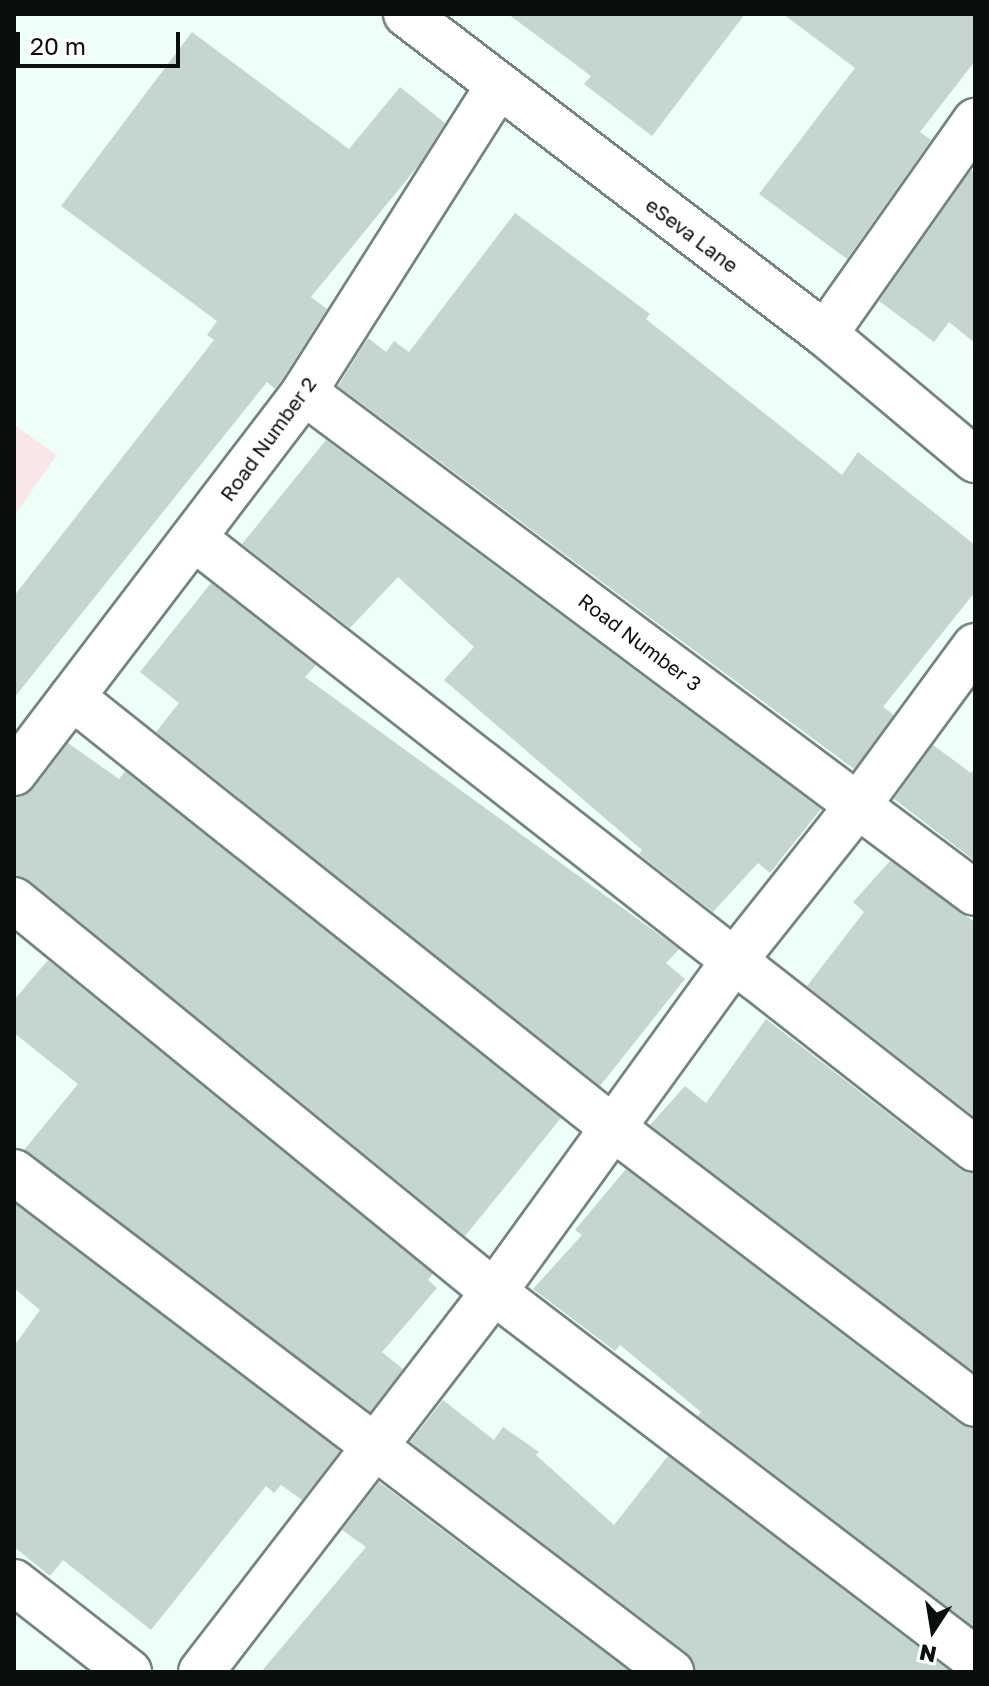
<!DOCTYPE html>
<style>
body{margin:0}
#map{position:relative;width:989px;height:1686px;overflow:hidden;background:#edfff8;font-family:"Golos Text",sans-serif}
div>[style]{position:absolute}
.green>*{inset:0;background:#f9e6e8}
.building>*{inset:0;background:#c5d6cf}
.roads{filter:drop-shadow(2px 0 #74847e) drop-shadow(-2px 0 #74847e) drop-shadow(0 2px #74847e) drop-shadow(0 -2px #74847e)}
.minor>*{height:44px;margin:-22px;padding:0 22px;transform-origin:22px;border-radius:22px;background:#fff}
span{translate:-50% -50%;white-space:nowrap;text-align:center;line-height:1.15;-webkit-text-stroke:6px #fff;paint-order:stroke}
.street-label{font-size:20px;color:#0a0f0d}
.frame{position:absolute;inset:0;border:16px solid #0a0f0d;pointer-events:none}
.north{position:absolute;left:893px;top:1590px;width:80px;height:80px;-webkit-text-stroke:6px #fff;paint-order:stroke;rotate:192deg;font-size:22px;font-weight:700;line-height:32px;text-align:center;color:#0a0f0d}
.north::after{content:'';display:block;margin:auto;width:28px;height:36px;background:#0a0f0d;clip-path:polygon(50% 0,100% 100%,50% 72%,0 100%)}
.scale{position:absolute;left:16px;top:32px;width:164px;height:36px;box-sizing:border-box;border:4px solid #0a0f0d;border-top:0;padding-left:10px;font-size:24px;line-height:28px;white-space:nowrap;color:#0a0f0d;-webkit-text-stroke:6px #fff;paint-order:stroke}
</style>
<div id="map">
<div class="green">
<i style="clip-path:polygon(14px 425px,57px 455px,14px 516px)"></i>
</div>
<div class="building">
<i style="clip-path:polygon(508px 14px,745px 14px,652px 136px,584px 84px,591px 76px)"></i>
<i style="clip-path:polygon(783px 14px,975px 14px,975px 61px,920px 132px,931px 140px,847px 259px,759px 194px,855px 68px)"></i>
<i style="clip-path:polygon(192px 32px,349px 149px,400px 87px,445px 123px,418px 166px,311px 297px,327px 309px,283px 378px,275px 389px,267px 382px,14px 698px,14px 596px,214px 340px,207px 335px,217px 321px,61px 206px)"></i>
<i style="clip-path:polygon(971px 170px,975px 174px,975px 343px,949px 322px,934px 342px,879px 301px)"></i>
<i style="clip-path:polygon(515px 213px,650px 314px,646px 319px,842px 475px,858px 452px,975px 545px,975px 592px,883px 707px,894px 715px,854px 769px,338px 386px,368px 338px,386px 352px,394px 341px,409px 352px)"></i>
<i style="clip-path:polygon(326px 440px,821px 809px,770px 873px,758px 863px,713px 912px,639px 854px,642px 850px,444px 680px,474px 647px,398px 577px,350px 628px,242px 544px)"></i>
<i style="clip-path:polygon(211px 583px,316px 665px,305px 677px,679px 949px,666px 963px,685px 979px,600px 1086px,156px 732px,179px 703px,140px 672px)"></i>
<i style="clip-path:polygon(68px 743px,119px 779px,125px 771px,561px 1118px,465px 1236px,30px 881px,14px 876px,14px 797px,34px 788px)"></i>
<i style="clip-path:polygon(933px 745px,971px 773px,975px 768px,975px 861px,894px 799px)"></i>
<i style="clip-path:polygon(890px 861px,975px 922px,975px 1117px,807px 986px,864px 912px,853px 902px)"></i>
<i style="clip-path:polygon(48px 960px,433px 1274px,428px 1280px,437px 1288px,382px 1352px,403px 1369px,370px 1412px,24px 1150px,78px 1084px,14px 1033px,14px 1000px)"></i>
<i style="clip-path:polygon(766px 1019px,960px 1169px,975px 1173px,975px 1373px,650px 1125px,685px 1086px,706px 1103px)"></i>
<i style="clip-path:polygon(626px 1169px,960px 1424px,975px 1428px,975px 1628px,698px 1416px,701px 1412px,620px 1345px,615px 1351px,533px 1289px,582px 1235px,575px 1230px)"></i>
<i style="clip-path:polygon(14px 1203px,340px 1451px,302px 1500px,281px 1485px,274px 1493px,266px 1486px,151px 1630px,63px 1560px,50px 1576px,14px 1547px,14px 1346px,40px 1310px,14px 1288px)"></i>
<i style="clip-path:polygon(443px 1400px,494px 1440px,503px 1427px,539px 1452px,536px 1455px,614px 1525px,668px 1456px,951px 1672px,695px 1672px,686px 1652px,410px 1442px)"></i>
<i style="clip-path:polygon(379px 1482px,630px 1672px,261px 1672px,366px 1547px,342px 1530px)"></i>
</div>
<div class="roads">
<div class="minor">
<i style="left:406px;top:14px;width:527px;rotate:37.37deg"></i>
<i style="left:825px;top:334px;width:196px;rotate:40deg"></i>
<i style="left:825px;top:334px;width:261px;rotate:-54.8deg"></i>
<i style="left:304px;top:392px;width:837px;rotate:36.75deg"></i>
<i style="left:195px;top:539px;width:990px;rotate:38.03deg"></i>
<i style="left:72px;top:697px;width:692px;rotate:38.54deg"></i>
<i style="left:613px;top:1128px;width:455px;rotate:37.3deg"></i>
<i style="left:14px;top:773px;width:479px;rotate:-52.7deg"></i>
<i style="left:304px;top:392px;width:360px;rotate:-57.6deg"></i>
<i style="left:14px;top:900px;width:620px;rotate:39.24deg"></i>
<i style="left:494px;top:1292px;width:605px;rotate:37.34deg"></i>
<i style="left:14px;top:1172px;width:826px;rotate:37.27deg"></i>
<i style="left:14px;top:1582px;width:146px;rotate:38deg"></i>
<i style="left:201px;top:1672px;width:480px;rotate:-52.4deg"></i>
<i style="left:494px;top:1292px;width:409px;rotate:-54.1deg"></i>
<i style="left:734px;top:961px;width:201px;rotate:-51.5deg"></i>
<i style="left:859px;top:804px;width:196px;rotate:-53.7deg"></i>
</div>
</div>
<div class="street-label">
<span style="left:692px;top:235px;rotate:37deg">eSeva Lane</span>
<span style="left:268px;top:439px;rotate:-54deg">Road Number 2</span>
<span style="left:640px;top:642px;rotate:37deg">Road Number 3</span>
</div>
<div class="frame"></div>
<div class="north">N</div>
<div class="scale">20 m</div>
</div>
